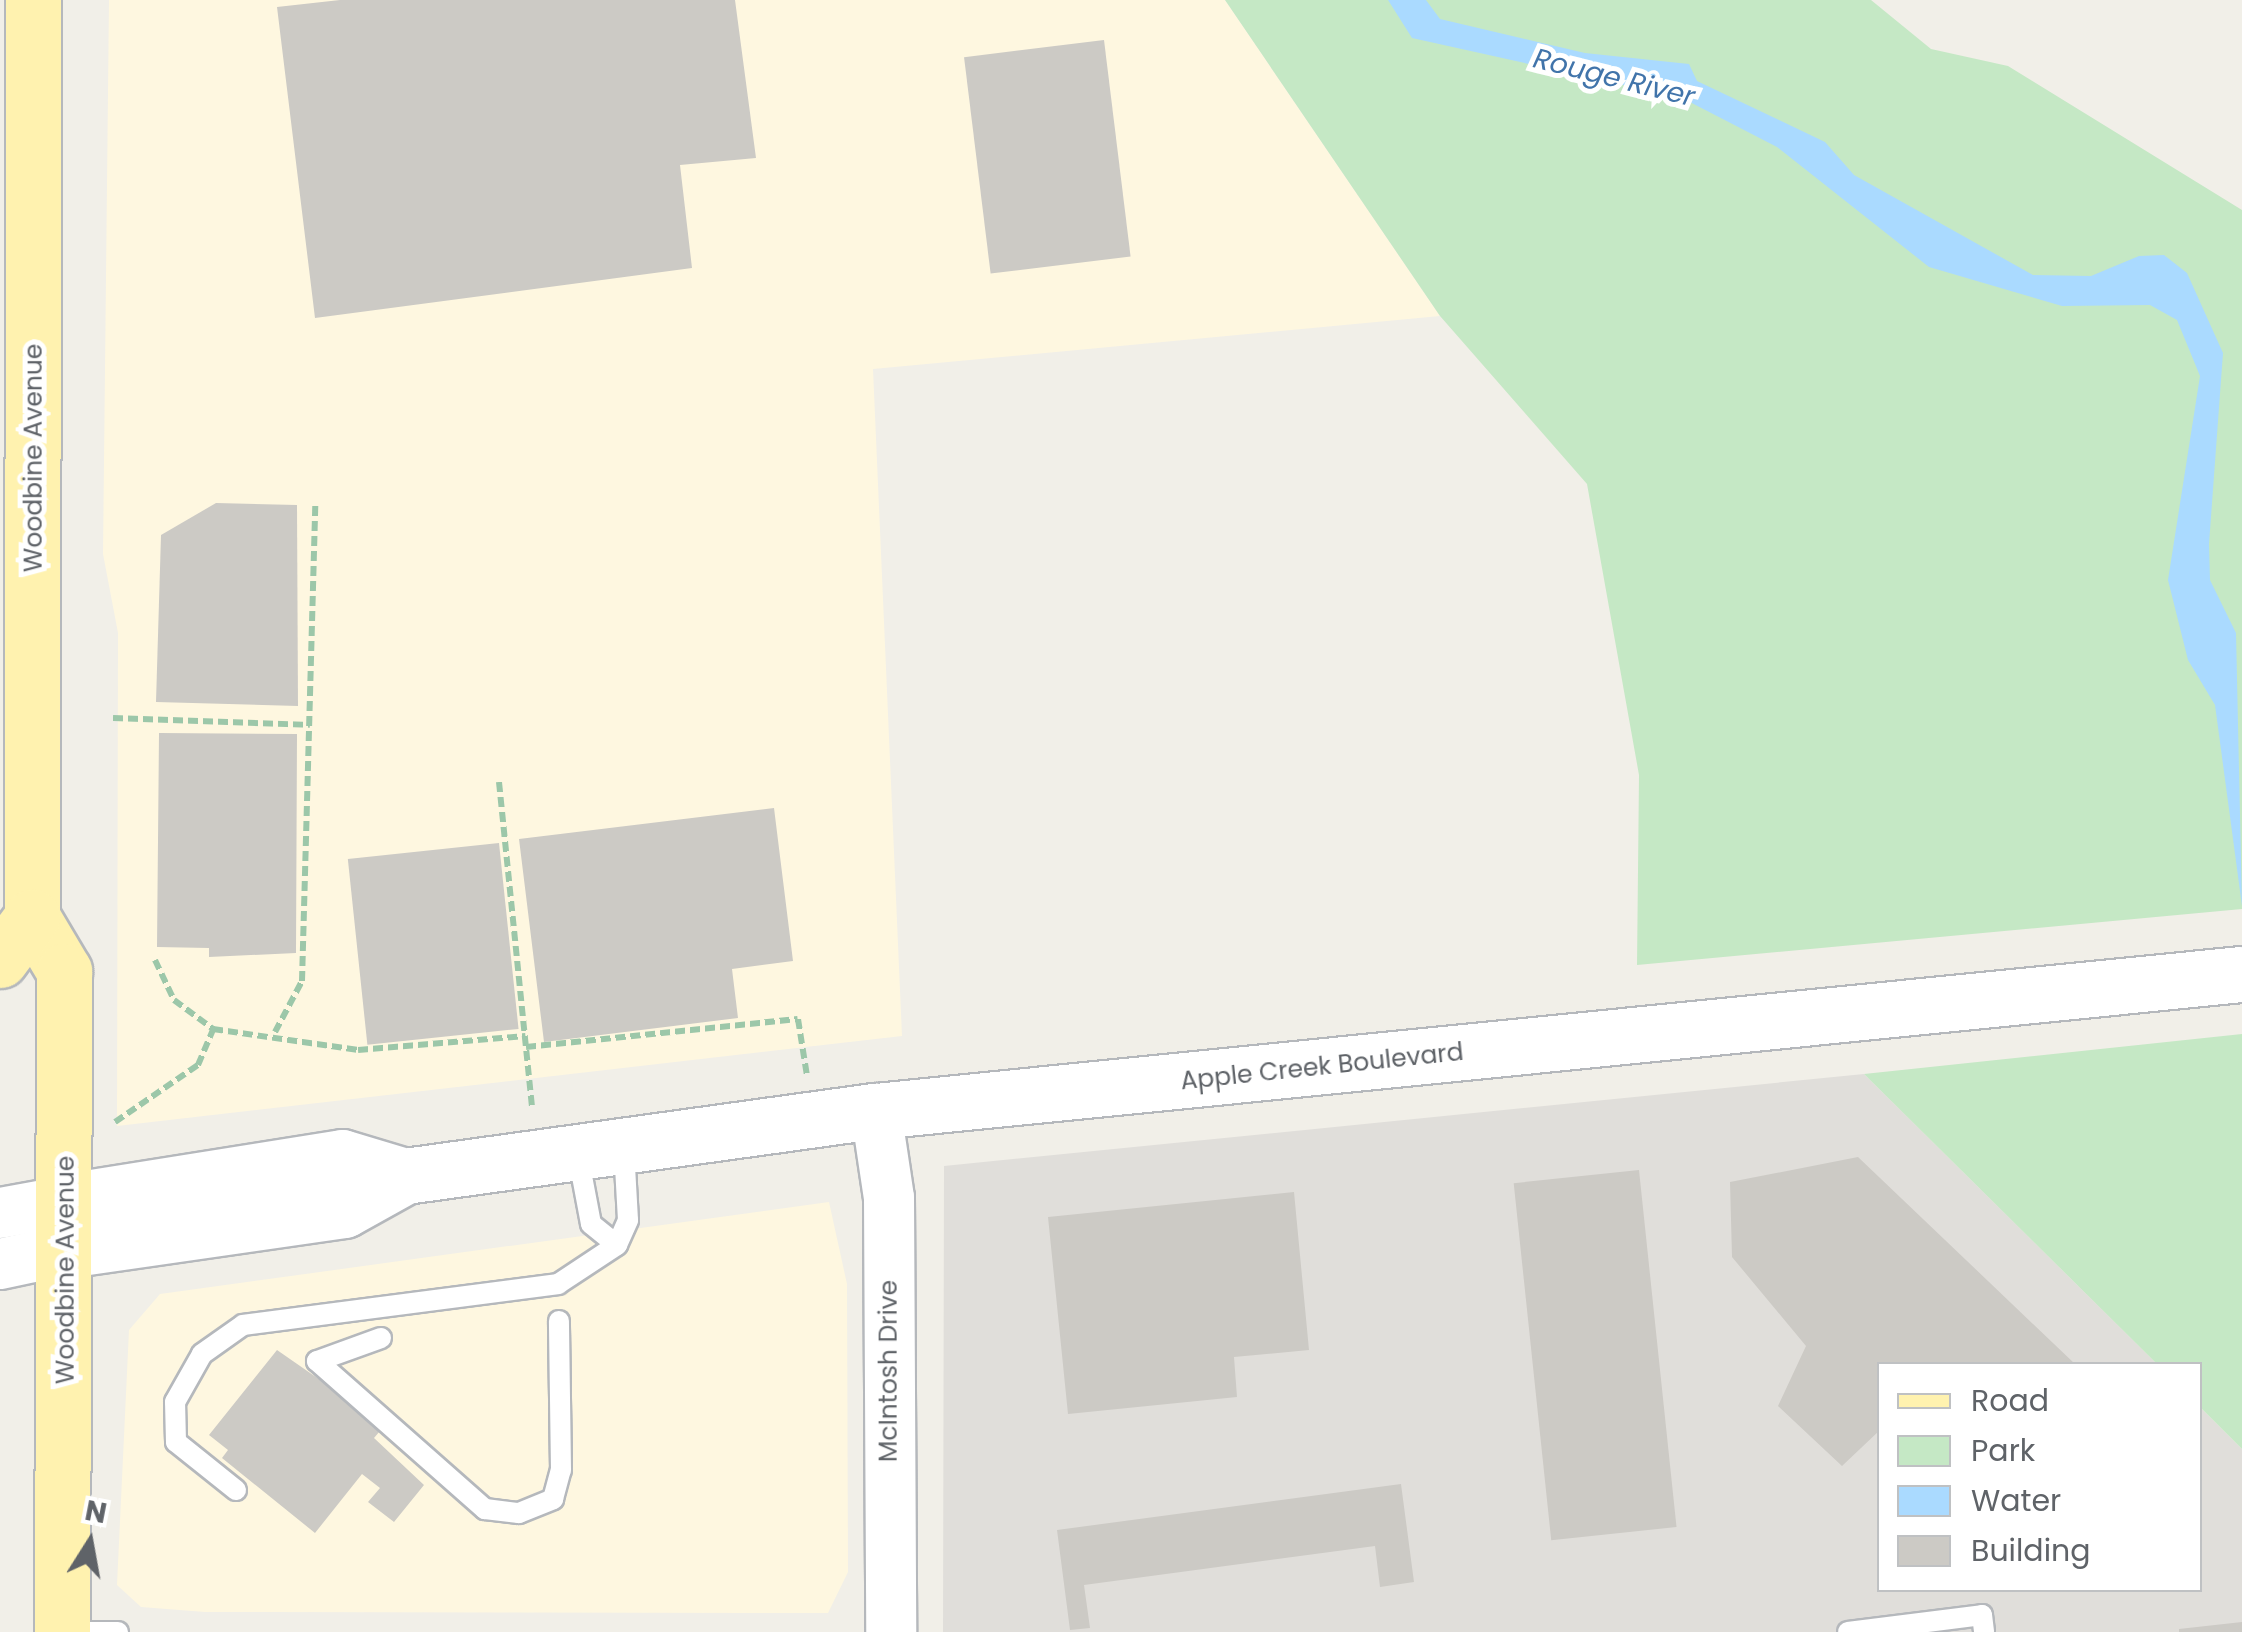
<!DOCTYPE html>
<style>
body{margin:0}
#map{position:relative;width:2242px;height:1632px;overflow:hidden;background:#f1efe8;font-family:Poppins,sans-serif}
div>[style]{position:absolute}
.commercial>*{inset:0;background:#fef7e0}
.industrial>*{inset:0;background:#e0deda}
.green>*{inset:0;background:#c5e8c5}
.water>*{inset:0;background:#aadaff}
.building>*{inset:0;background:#cccac5;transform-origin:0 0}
.path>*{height:6px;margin-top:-3px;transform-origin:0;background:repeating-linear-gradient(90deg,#9cc7a9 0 10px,transparent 0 15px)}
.roads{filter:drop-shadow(2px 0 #b5b8bc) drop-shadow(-2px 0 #b5b8bc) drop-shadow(0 2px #b5b8bc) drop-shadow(0 -2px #b5b8bc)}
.service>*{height:20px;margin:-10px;padding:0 10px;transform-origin:10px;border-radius:10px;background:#fff}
.tertiary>*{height:50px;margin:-25px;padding:0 25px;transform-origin:25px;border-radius:25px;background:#fff}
.secondary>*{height:55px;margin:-27.5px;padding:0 27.5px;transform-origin:27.5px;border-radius:27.5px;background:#fff}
.primary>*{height:55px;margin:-27.5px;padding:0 27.5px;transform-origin:27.5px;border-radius:27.5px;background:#fff2af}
span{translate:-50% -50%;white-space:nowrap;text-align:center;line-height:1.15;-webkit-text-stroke:10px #fff;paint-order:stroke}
.street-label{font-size:25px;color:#5f6368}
.water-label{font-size:28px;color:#4174aa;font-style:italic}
.legend{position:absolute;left:1877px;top:1362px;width:325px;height:230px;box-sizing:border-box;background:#fff;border:2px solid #bfc1c3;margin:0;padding:12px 18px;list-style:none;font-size:30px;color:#5f6368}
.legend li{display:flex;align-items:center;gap:20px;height:50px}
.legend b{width:50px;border:2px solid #bfc1c3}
.north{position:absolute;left:40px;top:1492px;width:100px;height:100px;-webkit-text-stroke:8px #fff;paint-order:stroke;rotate:11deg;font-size:28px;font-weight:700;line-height:40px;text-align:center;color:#5f6368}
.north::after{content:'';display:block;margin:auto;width:35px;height:45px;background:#5f6368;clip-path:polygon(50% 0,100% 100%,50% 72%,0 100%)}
</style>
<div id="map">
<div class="commercial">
<i style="clip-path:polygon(109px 0,1225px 0,1440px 316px,873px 369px,902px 1036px,117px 1126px,118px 633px,103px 554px)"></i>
<i style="clip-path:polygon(829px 1202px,847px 1284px,848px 1572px,828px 1613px,205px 1612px,141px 1607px,117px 1585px,129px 1330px,160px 1294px)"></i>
</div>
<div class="industrial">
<i style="clip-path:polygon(1864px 1074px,2157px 1364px,1880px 1364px,1880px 1590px,2200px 1590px,2200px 1407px,2242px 1449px,2242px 1632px,943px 1632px,944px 1166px)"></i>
</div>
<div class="green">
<i style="clip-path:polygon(1225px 0,1871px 0,1931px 49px,2008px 66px,2242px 210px,2242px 909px,1637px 965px,1639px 775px,1587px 484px,1440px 316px)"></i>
<i style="clip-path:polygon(2242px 1034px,2242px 1449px,2200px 1407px,2200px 1364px,2157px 1364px,1864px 1074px)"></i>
</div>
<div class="water">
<i style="clip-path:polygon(1426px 0,1440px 19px,1585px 53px,1689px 64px,1697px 81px,1825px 142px,1854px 175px,2033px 275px,2091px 276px,2139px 256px,2164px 255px,2187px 273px,2223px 353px,2209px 544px,2210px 580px,2236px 633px,2242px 906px,2215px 705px,2188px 660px,2168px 580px,2200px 376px,2177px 320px,2150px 305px,2062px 306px,1929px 267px,1777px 147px,1682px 98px,1412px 38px,1388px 0)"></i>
</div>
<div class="building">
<i style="clip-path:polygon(340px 0,735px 0,756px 158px,680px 165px,692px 268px,315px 318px,277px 7px)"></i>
<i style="left:1104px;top:40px;width:218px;height:141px;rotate:83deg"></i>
<i style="clip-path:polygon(216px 503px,297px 505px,298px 706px,156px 702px,161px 535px)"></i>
<i style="clip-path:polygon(159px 733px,297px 734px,296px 953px,209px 957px,209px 948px,157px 947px)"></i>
<i style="clip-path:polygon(774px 808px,793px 961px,732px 969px,738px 1018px,544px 1042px,519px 839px)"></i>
<i style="left:499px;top:843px;width:187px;height:152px;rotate:84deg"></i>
<i style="clip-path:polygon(1858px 1157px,2075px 1364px,1880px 1364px,1880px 1430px,1842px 1466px,1778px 1406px,1806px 1346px,1732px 1257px,1730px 1182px)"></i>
<i style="left:1639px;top:1170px;width:359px;height:126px;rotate:84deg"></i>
<i style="clip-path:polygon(1294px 1192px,1309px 1350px,1234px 1357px,1237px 1397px,1068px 1414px,1048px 1217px)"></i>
<i style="clip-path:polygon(277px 1350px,385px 1425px,374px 1438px,424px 1485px,394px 1522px,368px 1502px,380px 1488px,362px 1474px,315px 1533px,222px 1458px,228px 1450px,209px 1435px)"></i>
<i style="clip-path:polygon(1401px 1484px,1414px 1582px,1380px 1587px,1375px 1546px,1084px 1585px,1090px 1628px,1070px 1630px,1057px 1530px)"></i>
<i style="clip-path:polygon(2242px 1622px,2242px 1632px,2179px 1632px,2179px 1629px)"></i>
</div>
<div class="path">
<i style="left:113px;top:718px;width:197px;rotate:2deg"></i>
<i style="left:499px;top:782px;width:329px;rotate:84.2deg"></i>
<i style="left:155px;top:960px;width:44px;rotate:64.6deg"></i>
<i style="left:174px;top:1000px;width:49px;rotate:36.6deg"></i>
<i style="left:213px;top:1029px;width:147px;rotate:8.2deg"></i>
<i style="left:358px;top:1050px;width:168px;rotate:-4.8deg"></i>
<i style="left:275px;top:1032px;width:58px;rotate:-62.1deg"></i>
<i style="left:302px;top:981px;width:477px;rotate:-88.4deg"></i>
<i style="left:526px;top:1047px;width:273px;rotate:-5.9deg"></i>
<i style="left:798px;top:1019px;width:58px;rotate:81deg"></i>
<i style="left:115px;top:1122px;width:101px;rotate:-34.5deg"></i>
<i style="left:198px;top:1065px;width:39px;rotate:-67deg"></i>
</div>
<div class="roads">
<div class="service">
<i style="left:578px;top:1155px;width:70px;rotate:79.3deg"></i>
<i style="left:591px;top:1224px;width:33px;rotate:39deg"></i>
<i style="left:381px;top:1338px;width:68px;rotate:160.2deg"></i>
<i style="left:317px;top:1361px;width:224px;rotate:41.4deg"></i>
<i style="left:485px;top:1509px;width:34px;rotate:7deg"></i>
<i style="left:519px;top:1513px;width:37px;rotate:-22deg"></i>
<i style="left:553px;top:1499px;width:30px;rotate:-75deg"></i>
<i style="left:561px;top:1470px;width:149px;rotate:-90.8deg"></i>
<i style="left:236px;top:1490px;width:77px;rotate:-141.3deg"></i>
<i style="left:176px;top:1442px;width:40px;rotate:-91.4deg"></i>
<i style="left:175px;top:1402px;width:55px;rotate:-60.6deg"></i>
<i style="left:202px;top:1354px;width:50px;rotate:-35.3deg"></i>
<i style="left:243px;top:1325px;width:318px;rotate:-7.4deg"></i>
<i style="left:558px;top:1284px;width:71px;rotate:-33.5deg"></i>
<i style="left:617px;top:1245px;width:27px;rotate:-66deg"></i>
<i style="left:628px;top:1220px;width:71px;rotate:-93.2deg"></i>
<i style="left:65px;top:1632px;width:53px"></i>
<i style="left:1848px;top:1632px;width:135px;rotate:-7.2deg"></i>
<i style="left:1982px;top:1615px;width:17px;rotate:83deg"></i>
</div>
<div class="tertiary">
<i style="left:876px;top:1111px;width:88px;rotate:81.5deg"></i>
<i style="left:889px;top:1198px;width:434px;rotate:89.7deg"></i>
<i style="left:0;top:1213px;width:68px;rotate:-10.2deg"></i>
<i style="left:0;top:1264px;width:67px;rotate:-12deg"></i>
</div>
<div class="secondary">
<i style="left:67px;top:1201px;width:278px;rotate:-9.1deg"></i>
<i style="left:342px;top:1157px;width:66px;rotate:16.8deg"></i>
<i style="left:66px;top:1250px;width:281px;rotate:-8.2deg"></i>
<i style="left:344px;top:1210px;width:70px;rotate:-29.1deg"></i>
<i style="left:405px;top:1176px;width:475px;rotate:-7.9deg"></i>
<i style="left:876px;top:1111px;width:1373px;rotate:-5.73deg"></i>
</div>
<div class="primary">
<i style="left:33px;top:0;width:917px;rotate:90.06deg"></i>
<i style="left:32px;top:917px;width:63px;rotate:59.3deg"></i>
<i style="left:64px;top:971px;width:661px;rotate:90.17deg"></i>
<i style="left:0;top:960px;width:54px;rotate:-53.3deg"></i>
</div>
</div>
<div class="street-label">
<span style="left:34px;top:458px;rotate:-90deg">Woodbine Avenue</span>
<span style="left:1322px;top:1067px;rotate:-6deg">Apple Creek Boulevard</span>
<span style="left:66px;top:1270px;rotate:-90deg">Woodbine Avenue</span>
<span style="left:889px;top:1371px;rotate:-90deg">McIntosh Drive</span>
</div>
<div class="water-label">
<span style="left:1614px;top:78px;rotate:14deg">Rouge River</span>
</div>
<ul class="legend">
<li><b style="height:12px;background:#fff2af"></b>Road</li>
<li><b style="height:28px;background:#c5e8c5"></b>Park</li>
<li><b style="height:28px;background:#aadaff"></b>Water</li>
<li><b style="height:28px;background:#cccac5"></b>Building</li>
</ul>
<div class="north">N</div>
</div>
